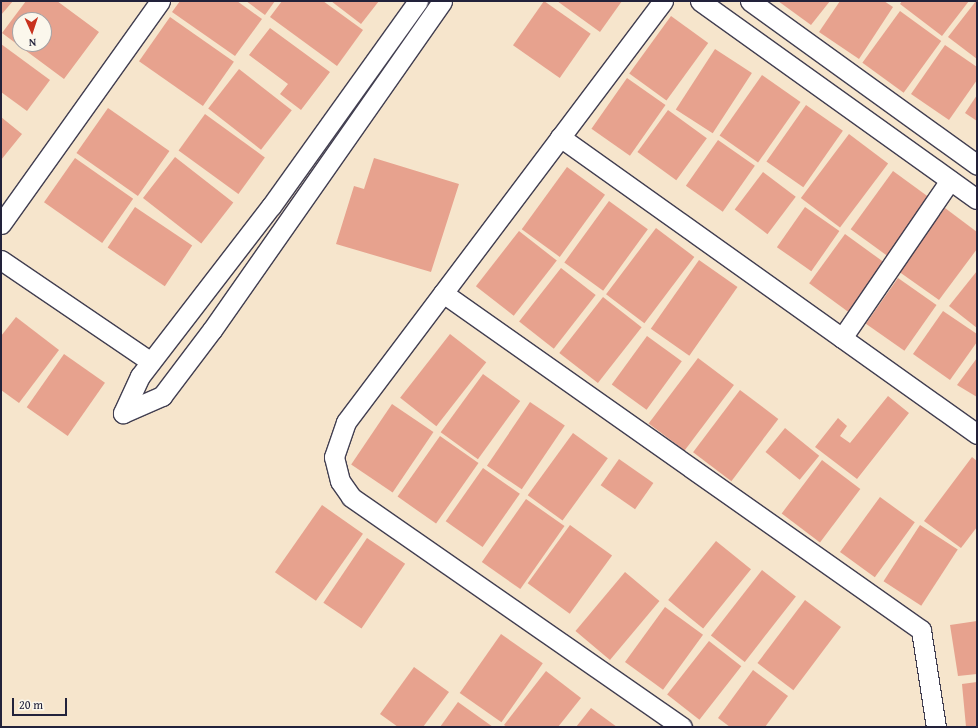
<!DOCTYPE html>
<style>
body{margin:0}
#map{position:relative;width:978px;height:728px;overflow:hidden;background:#f6e5cc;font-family:"Gentium Book Plus",serif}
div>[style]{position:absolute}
.building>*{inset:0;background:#e7a28e;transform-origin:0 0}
.roads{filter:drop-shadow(1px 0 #423f51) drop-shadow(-1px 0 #423f51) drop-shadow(0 1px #423f51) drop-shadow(0 -1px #423f51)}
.street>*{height:19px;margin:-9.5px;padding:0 9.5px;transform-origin:9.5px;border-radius:9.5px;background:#fff}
span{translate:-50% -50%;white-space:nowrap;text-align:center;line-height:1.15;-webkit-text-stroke:3px #fbf7ec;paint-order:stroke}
.frame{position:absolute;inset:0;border:2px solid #22223b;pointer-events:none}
.north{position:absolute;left:12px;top:12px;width:40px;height:40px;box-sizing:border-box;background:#fbf7ec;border:1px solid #a4a2a5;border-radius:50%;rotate:177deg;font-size:11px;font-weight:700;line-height:16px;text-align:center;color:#22223b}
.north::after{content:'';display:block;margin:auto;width:14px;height:18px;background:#c8321e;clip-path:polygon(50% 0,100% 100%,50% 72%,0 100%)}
.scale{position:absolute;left:12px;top:698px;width:55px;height:18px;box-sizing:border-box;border:2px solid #22223b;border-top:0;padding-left:5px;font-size:12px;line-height:14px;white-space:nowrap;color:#22223b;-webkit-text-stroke:3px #fbf7ec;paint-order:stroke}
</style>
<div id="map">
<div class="building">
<i style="clip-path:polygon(1px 1px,13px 1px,1px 15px)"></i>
<i style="clip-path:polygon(evenodd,26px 1px,57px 1px,99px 32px,64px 79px,2px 33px,26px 1px,20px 20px,44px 20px,44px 44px,20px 44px,20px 20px)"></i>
<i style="clip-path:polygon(180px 1px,237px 1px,262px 19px,235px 56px,172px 12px)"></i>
<i style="clip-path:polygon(246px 1px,275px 1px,265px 15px)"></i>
<i style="clip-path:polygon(282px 1px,323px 1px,363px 30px,337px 66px,270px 17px)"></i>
<i style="clip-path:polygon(331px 1px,379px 1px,361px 24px)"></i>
<i style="left:544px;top:1px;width:57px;height:54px;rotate:35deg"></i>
<i style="clip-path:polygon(557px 1px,622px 1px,600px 32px)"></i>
<i style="clip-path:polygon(778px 1px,830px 1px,811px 25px)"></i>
<i style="clip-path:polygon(840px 1px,884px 1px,893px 7px,859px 59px,819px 32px)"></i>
<i style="clip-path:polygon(902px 1px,969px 1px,942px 36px,900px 4px)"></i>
<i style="clip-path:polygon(976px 1px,977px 1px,977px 59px,948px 37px)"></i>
<i style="left:900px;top:11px;width:51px;height:64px;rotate:36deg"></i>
<i style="left:671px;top:16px;width:46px;height:71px;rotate:36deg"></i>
<i style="left:170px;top:17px;width:78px;height:54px;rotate:35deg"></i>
<i style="clip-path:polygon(270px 28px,330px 72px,301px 110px,280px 94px,288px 84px,249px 55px)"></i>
<i style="clip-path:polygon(1px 44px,50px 80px,27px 111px,1px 92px)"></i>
<i style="clip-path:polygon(945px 45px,977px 67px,977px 80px,949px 120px,911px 94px)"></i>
<i style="left:715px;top:49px;width:44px;height:72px;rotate:33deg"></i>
<i style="left:239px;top:69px;width:67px;height:50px;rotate:38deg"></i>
<i style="left:762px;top:75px;width:47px;height:74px;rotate:35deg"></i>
<i style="left:627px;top:78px;width:47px;height:62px;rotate:35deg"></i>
<i style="clip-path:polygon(977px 95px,977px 121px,965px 113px)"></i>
<i style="left:806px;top:105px;width:45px;height:69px;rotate:35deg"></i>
<i style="left:108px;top:108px;width:75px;height:55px;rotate:35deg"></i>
<i style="left:668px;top:110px;width:48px;height:52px;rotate:36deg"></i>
<i style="left:205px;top:114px;width:74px;height:45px;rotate:36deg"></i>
<i style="clip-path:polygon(1px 117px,22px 134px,1px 160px)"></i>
<i style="left:849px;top:134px;width:49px;height:80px;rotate:37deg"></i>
<i style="left:718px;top:140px;width:45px;height:56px;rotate:35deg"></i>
<i style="left:175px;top:157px;width:74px;height:52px;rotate:38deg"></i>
<i style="left:75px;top:158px;width:71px;height:54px;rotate:35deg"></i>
<i style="clip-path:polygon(374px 158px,459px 184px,431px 272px,336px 244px,354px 186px,364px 189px)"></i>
<i style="left:567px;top:167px;width:47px;height:77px;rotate:36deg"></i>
<i style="left:893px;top:171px;width:47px;height:72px;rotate:36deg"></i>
<i style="left:763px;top:172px;width:41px;height:47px;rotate:37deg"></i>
<i style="left:609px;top:201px;width:48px;height:76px;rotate:36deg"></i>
<i style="left:135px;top:207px;width:69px;height:49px;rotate:34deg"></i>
<i style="left:805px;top:207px;width:42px;height:49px;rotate:35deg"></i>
<i style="clip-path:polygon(945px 208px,977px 232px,977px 249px,939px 300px,898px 271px)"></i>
<i style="left:656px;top:228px;width:48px;height:83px;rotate:37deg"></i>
<i style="left:519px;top:231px;width:48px;height:70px;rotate:38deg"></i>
<i style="left:845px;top:234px;width:49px;height:61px;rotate:36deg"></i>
<i style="left:699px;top:260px;width:47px;height:84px;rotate:35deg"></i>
<i style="left:561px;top:268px;width:44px;height:68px;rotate:38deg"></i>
<i style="clip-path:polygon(977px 271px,977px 328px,949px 306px)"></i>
<i style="left:898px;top:278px;width:47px;height:56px;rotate:35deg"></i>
<i style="left:603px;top:297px;width:49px;height:71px;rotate:38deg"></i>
<i style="clip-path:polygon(943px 311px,977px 334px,977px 342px,950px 380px,913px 354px)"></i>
<i style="clip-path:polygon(16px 317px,59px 350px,19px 403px,1px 390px,1px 336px)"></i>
<i style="left:450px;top:334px;width:46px;height:81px;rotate:38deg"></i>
<i style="left:647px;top:336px;width:43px;height:60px;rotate:36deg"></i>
<i style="left:64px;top:354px;width:50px;height:65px;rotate:35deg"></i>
<i style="left:698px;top:358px;width:45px;height:82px;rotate:37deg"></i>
<i style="clip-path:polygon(977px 358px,977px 397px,957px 385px)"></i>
<i style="left:483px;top:374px;width:46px;height:72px;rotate:36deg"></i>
<i style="left:740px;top:390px;width:48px;height:78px;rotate:37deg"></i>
<i style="clip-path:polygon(888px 396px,909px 413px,857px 479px,815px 447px,838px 418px,847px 426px,840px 436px,850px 443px)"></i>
<i style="left:530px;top:402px;width:42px;height:77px;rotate:34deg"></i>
<i style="left:392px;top:404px;width:50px;height:73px;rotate:34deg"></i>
<i style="left:785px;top:428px;width:44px;height:31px;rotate:39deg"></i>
<i style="left:573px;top:433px;width:43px;height:77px;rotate:36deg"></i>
<i style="left:440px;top:436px;width:47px;height:74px;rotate:35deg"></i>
<i style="clip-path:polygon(972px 457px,977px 461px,977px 527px,961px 548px,924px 521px)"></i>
<i style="left:619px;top:459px;width:42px;height:32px;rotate:35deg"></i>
<i style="left:822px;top:460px;width:48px;height:67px;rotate:37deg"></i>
<i style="left:483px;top:468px;width:45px;height:65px;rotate:35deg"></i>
<i style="left:880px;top:497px;width:43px;height:68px;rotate:36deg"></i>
<i style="left:526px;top:499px;width:47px;height:77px;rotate:35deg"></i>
<i style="left:322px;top:505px;width:50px;height:82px;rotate:35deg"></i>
<i style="left:570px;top:525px;width:52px;height:72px;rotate:36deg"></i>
<i style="left:920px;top:525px;width:45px;height:67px;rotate:33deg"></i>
<i style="left:367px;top:538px;width:46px;height:78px;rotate:34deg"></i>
<i style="left:716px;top:541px;width:45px;height:76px;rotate:39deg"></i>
<i style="left:762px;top:570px;width:43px;height:83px;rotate:38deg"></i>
<i style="left:625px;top:572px;width:45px;height:77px;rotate:40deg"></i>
<i style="left:805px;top:600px;width:45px;height:79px;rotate:37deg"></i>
<i style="left:665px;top:607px;width:47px;height:68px;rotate:36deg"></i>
<i style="clip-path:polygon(977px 621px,977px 674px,958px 676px,950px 625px)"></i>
<i style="left:501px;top:634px;width:51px;height:72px;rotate:35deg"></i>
<i style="left:709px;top:641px;width:41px;height:68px;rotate:38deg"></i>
<i style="clip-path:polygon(414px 667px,449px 692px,423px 727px,398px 727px,380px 714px)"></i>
<i style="clip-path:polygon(753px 670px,788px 696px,765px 727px,730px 727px,718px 718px)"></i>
<i style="clip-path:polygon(546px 671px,581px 698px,558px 727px,507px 727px,504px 725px)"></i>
<i style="clip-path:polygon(977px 682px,977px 727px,966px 727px,962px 684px)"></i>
<i style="clip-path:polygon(458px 702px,493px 727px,440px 727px)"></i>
<i style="clip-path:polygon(591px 708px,617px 727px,576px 727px)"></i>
</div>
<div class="roads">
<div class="street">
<i style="left:418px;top:1px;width:252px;rotate:125.6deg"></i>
<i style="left:271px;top:206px;width:215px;rotate:127.6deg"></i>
<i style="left:140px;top:376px;width:41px;rotate:114.7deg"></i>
<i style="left:123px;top:413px;width:43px;rotate:-23.6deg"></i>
<i style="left:162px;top:396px;width:83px;rotate:-52.9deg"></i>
<i style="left:212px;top:330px;width:401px;rotate:-55deg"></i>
<i style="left:663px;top:1px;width:527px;rotate:126.98deg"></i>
<i style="left:346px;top:422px;width:37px;rotate:109deg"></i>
<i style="left:334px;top:457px;width:25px;rotate:76deg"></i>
<i style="left:340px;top:481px;width:19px;rotate:55deg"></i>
<i style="left:351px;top:497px;width:403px;rotate:34.8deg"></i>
<i style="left:700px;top:1px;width:340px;rotate:35.6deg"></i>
<i style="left:750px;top:1px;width:280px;rotate:35.8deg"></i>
<i style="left:560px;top:137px;width:512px;rotate:35.46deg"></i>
<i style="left:1px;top:224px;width:274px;rotate:-54.5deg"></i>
<i style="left:1px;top:260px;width:181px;rotate:34.2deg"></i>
<i style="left:443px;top:293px;width:585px;rotate:35.18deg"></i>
<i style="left:921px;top:630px;width:98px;rotate:81.2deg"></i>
<i style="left:842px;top:338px;width:191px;rotate:-55.6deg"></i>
</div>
</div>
<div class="frame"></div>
<div class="north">N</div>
<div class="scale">20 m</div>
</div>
